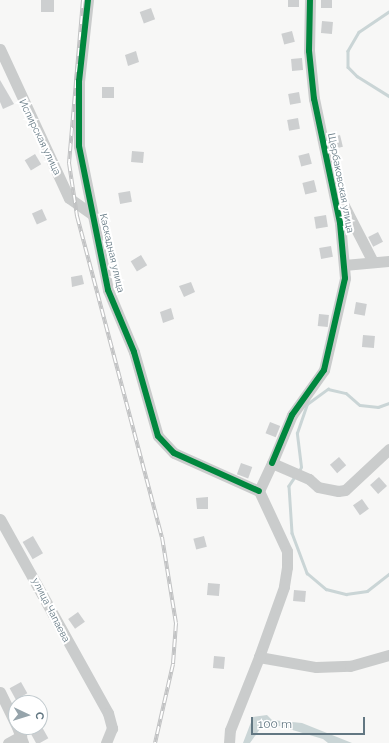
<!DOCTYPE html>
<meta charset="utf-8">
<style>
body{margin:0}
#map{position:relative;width:389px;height:743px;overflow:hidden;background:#f7f7f6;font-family:Raleway,sans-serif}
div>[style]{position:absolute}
.water>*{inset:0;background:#cad5d6}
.stream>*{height:2.5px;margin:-1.25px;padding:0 1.25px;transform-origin:1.25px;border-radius:1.25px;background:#cad5d6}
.building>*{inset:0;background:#cdcfd0;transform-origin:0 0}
.minor>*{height:11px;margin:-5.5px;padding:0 5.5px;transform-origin:5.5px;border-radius:5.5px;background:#cacccc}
.rail>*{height:4px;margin-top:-2px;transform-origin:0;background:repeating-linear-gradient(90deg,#fff 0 8px,#c1c2c3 0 16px);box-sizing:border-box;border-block:1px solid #c1c2c3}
.cycleway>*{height:6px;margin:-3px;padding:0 3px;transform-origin:3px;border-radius:3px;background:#00873e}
span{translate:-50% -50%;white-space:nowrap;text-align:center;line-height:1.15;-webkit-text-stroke:4px #fff;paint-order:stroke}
.street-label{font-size:10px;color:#627782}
.north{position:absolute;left:8px;top:695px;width:40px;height:40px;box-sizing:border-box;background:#fff;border:1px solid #c0c9cd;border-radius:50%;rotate:94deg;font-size:11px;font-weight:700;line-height:16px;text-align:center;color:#627782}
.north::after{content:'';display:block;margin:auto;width:14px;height:18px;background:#96a4ab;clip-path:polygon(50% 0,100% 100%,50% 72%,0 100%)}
.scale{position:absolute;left:251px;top:717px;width:114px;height:18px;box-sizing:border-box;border:2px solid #627782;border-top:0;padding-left:5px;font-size:12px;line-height:14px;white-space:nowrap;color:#627782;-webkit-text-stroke:3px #fff;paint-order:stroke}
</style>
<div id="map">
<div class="water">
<i style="clip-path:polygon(267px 715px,272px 720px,302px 723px,352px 743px,328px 743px,323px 739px,279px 726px,260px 729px,250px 743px,243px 743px,253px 717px)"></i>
</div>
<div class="stream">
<i style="left:389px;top:12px;width:36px;rotate:146deg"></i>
<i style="left:359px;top:32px;width:22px;rotate:120deg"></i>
<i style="left:348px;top:51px;width:16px;rotate:90deg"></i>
<i style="left:348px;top:67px;width:13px;rotate:45deg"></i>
<i style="left:357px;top:76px;width:38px;rotate:32deg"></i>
<i style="left:299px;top:471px;width:4px;rotate:-63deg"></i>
<i style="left:301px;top:467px;width:34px;rotate:-97deg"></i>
<i style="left:297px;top:433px;width:31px;rotate:-71deg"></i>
<i style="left:307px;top:404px;width:26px;rotate:-36deg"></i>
<i style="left:328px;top:389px;width:18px;rotate:13deg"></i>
<i style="left:346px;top:393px;width:18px;rotate:41deg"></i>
<i style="left:360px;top:405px;width:18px;rotate:6deg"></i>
<i style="left:378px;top:407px;width:12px;rotate:-20deg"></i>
<i style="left:295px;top:477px;width:11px;rotate:124deg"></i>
<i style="left:289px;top:486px;width:47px;rotate:86.3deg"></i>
<i style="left:292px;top:533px;width:43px;rotate:69.4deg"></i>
<i style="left:307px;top:573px;width:25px;rotate:40deg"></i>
<i style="left:326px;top:589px;width:21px;rotate:14deg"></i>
<i style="left:346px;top:594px;width:21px;rotate:-8deg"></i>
<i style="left:367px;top:591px;width:28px;rotate:-38deg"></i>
</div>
<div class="building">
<i style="left:54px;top:0;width:12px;height:13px;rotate:90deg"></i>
<i style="left:288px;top:0;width:11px;height:7px"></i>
<i style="left:321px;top:0;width:11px;height:8px"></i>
<i style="left:151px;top:8px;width:12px;height:12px;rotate:70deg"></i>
<i style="left:322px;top:21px;width:11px;height:12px;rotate:5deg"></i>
<i style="left:292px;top:31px;width:11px;height:11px;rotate:75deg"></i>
<i style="clip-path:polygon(136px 51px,139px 62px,128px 66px,125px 55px)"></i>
<i style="left:302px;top:58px;width:12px;height:11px;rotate:85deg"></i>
<i style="clip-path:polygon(0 80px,14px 104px,3px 109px,0 102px)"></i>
<i style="left:102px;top:87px;width:12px;height:11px"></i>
<i style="left:299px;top:92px;width:11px;height:11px;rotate:80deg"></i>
<i style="left:298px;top:118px;width:11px;height:11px;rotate:80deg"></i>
<i style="left:340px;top:135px;width:12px;height:11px;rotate:76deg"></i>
<i style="left:132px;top:151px;width:12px;height:11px;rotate:5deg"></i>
<i style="left:309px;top:153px;width:11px;height:11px;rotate:75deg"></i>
<i style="left:35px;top:154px;width:12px;height:12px;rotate:59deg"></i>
<i style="left:314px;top:180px;width:12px;height:12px;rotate:76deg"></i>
<i style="left:130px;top:191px;width:11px;height:12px;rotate:80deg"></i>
<i style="left:42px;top:209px;width:12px;height:11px;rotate:66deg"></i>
<i style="left:326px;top:215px;width:12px;height:12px;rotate:81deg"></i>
<i style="left:378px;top:232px;width:11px;height:11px;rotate:63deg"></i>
<i style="left:331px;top:246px;width:11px;height:12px;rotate:80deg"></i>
<i style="left:141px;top:255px;width:12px;height:12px;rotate:59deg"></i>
<i style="clip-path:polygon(82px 275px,84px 284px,72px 287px,71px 277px)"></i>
<i style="clip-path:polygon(191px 282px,195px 292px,184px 297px,179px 286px)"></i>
<i style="left:356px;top:302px;width:11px;height:12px;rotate:10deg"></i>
<i style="clip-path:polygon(171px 308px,174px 319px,163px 323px,160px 312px)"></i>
<i style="left:319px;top:314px;width:10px;height:12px;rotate:6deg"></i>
<i style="left:363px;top:335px;width:12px;height:12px;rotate:5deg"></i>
<i style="left:270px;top:422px;width:11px;height:12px;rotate:22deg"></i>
<i style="left:339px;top:457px;width:11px;height:12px;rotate:49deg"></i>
<i style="left:241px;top:463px;width:12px;height:12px;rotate:20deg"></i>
<i style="left:379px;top:477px;width:12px;height:12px;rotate:48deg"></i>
<i style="clip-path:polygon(208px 497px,208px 509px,197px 509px,196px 498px)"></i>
<i style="left:362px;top:499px;width:12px;height:11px;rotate:55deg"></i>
<i style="left:33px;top:536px;width:20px;height:12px;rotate:60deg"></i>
<i style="left:204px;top:536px;width:11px;height:11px;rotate:75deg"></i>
<i style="left:208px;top:583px;width:12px;height:12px;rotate:5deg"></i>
<i style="left:294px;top:590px;width:12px;height:11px;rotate:5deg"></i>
<i style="left:78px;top:612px;width:12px;height:12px;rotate:55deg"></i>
<i style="left:214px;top:656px;width:11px;height:12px;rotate:5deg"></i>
<i style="left:21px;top:682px;width:13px;height:13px;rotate:61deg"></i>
<i style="left:42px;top:727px;width:13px;height:13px;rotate:61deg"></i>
</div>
<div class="minor">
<i style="left:88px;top:0;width:81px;rotate:96.3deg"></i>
<i style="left:79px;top:81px;width:65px;rotate:90deg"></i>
<i style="left:79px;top:146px;width:147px;rotate:78.6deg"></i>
<i style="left:108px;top:290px;width:67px;rotate:67.2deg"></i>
<i style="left:134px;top:352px;width:87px;rotate:74.1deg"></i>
<i style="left:158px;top:436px;width:23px;rotate:47deg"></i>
<i style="left:174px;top:453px;width:93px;rotate:24.1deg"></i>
<i style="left:0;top:49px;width:164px;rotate:65.2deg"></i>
<i style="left:69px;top:198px;width:29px;rotate:35deg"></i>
<i style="left:337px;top:192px;width:76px;rotate:62.8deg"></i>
<i style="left:344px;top:265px;width:45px;rotate:-5.1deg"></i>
<i style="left:389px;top:449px;width:60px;rotate:137deg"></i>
<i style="left:345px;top:490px;width:7px;rotate:172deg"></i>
<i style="left:338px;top:491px;width:20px;rotate:-169deg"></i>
<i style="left:318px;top:487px;width:12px;rotate:-138deg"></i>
<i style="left:309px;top:479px;width:40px;rotate:-156.6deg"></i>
<i style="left:272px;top:463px;width:31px;rotate:115deg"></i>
<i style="left:259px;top:491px;width:66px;rotate:65deg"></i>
<i style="left:287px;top:551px;width:16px;rotate:90deg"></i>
<i style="left:287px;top:567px;width:20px;rotate:99deg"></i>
<i style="left:284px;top:587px;width:74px;rotate:109.7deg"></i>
<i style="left:259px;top:657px;width:58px;rotate:10deg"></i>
<i style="left:316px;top:667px;width:34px;rotate:-2deg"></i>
<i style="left:350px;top:666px;width:41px;rotate:-15.8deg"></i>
<i style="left:272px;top:463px;width:52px;rotate:-67.4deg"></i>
<i style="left:292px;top:415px;width:55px;rotate:-54.6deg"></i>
<i style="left:324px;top:370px;width:94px;rotate:-77.1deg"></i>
<i style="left:345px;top:278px;width:55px;rotate:-95.2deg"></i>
<i style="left:340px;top:223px;width:127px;rotate:-101.8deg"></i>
<i style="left:314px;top:99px;width:48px;rotate:-95.9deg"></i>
<i style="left:309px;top:51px;width:51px;rotate:-88.9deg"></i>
<i style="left:0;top:519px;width:222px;rotate:60.9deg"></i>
<i style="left:108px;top:713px;width:16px;rotate:75deg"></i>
<i style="left:112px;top:728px;width:16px;rotate:112deg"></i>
<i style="left:0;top:692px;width:37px;rotate:64deg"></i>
<i style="left:17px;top:727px;width:17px;rotate:69deg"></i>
<i style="left:8px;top:743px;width:15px;rotate:-28deg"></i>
<i style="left:229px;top:743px;width:13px;rotate:-86deg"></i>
<i style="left:230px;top:730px;width:79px;rotate:-68.3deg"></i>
</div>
<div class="rail">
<i style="left:83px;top:0;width:164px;rotate:94.9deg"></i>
<i style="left:69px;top:163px;width:54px;rotate:81.4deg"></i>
<i style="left:77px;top:216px;width:332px;rotate:75.2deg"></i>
<i style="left:162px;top:537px;width:87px;rotate:80.8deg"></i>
<i style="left:176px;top:623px;width:41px;rotate:94.2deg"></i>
<i style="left:173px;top:664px;width:81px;rotate:102.8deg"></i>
</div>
<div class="cycleway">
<i style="left:88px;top:0;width:81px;rotate:96.3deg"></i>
<i style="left:79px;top:81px;width:65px;rotate:90deg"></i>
<i style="left:79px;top:146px;width:147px;rotate:78.6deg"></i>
<i style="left:108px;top:290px;width:67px;rotate:67.2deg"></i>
<i style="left:134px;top:352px;width:87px;rotate:74.1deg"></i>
<i style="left:158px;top:436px;width:23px;rotate:47deg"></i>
<i style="left:174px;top:453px;width:93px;rotate:24.1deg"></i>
<i style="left:272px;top:463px;width:52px;rotate:-67.4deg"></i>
<i style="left:292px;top:415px;width:55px;rotate:-54.6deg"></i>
<i style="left:324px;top:370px;width:94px;rotate:-77.1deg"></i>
<i style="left:345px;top:278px;width:55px;rotate:-95.2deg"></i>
<i style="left:340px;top:223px;width:127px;rotate:-101.8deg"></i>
<i style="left:314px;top:99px;width:48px;rotate:-95.9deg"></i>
<i style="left:309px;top:51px;width:51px;rotate:-88.9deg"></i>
</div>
<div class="street-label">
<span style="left:40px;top:137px;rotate:64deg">Испирская улица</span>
<span style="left:341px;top:183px;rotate:79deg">Щербаковская улица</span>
<span style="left:112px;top:253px;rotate:77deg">Каскадная улица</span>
<span style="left:51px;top:610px;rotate:63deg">улица Чапаева</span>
</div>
<div class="north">С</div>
<div class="scale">100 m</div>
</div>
